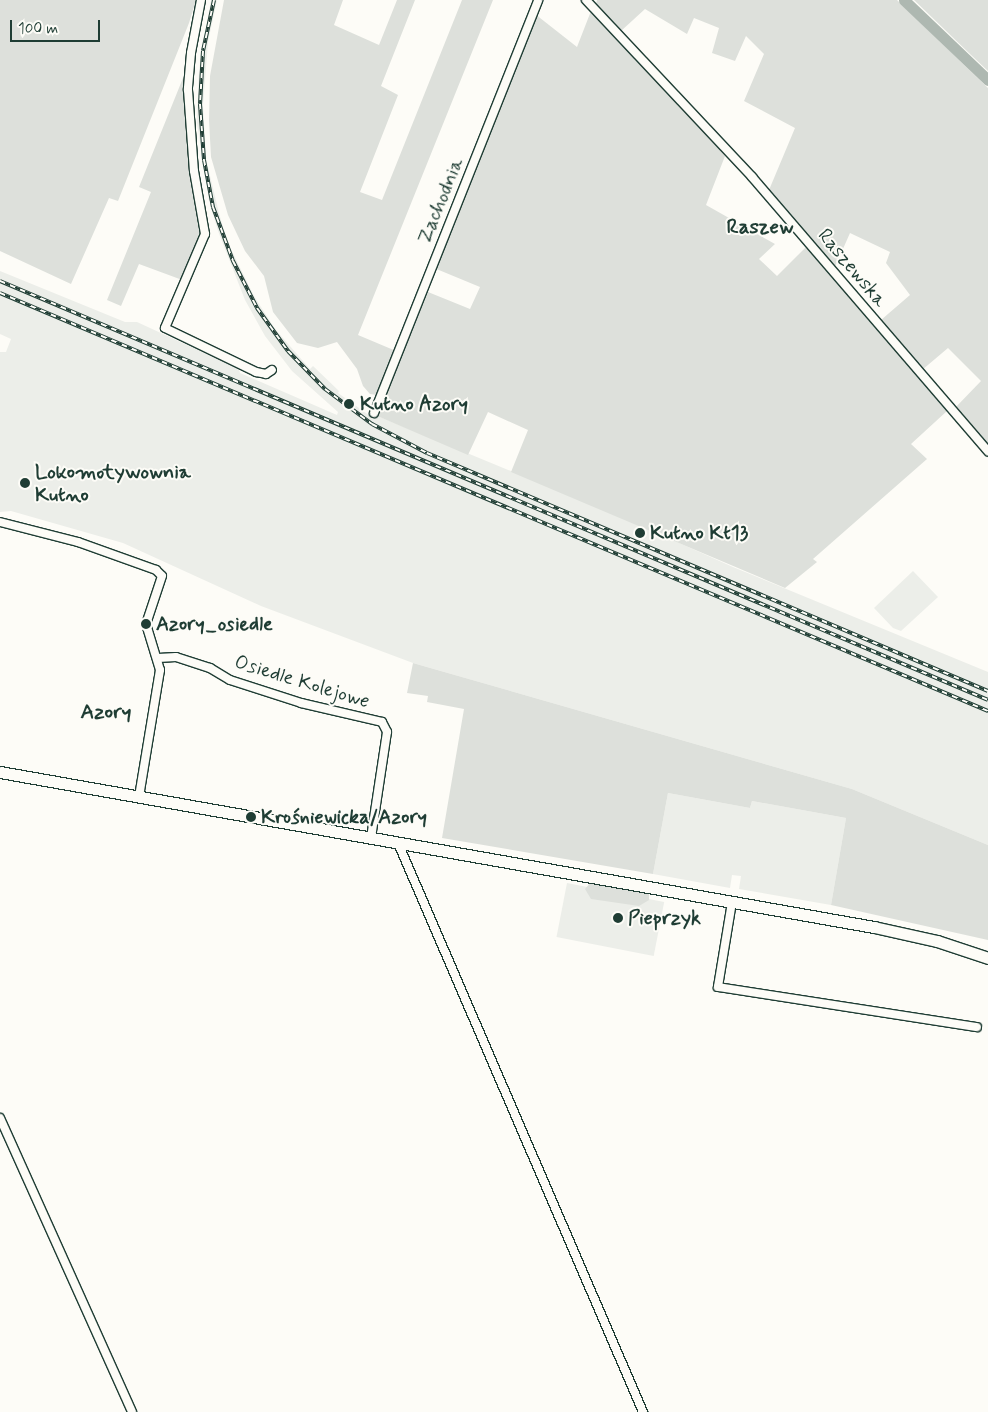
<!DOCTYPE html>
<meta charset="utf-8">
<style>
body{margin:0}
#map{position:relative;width:988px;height:1412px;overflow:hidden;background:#fdfcf7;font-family:Mynerve,sans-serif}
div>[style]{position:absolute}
.built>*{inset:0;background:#eceee9;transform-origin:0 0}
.green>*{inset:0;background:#dde0db}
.river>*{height:11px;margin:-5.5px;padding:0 5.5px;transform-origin:5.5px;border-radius:5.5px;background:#aeb8b1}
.roads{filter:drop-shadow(1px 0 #1f3d34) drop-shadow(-1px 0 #1f3d34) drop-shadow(0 1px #1f3d34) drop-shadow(0 -1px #1f3d34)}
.minor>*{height:8px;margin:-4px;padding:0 4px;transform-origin:4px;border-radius:4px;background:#fdfcf7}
.primary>*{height:11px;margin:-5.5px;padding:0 5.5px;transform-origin:5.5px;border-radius:5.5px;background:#fdfcf7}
.rail>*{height:4px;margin-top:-2px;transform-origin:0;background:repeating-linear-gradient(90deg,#fdfcf7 0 5.5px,#1f3d34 0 11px);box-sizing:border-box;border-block:1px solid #1f3d34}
.dots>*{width:14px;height:14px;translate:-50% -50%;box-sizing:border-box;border:2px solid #fdfcf7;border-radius:50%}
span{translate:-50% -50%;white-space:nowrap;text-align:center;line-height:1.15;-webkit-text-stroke:4px #fdfcf7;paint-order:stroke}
.street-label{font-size:20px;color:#1f3d34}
.poi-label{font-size:20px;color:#1f3d34;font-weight:700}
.left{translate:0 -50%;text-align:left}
.neighbourhood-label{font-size:21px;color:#1f3d34;font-weight:700}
.scale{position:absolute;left:10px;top:20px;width:90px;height:22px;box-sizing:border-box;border:2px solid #1f3d34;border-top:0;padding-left:6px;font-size:15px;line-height:18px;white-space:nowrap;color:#1f3d34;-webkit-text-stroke:4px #fdfcf7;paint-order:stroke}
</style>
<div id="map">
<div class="built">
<i style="clip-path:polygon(211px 0,217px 0,208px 42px,203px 106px,206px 159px,218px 209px,226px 239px,254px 296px,275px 329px,310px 369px,313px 366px,339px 391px,338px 393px,373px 418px,375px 415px,603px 509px,733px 567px,988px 672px,988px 845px,852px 789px,413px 663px,261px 606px,123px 543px,11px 511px,0 512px,0 352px,6px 352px,11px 339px,0 334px,0 271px,125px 322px,137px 322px,239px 369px,240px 373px,337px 415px,338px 412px,292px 371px,265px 336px,245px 300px,218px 231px,209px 200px,197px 123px,199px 70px)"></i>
<i style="clip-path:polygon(913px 571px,938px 597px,901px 631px,893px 628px,874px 608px)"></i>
<i style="clip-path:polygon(668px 793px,750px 808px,752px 801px,846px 818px,831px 905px,739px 889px,741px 876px,732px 875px,730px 888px,653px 874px)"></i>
<i style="left:567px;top:883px;width:99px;height:55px;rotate:11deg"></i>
</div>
<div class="green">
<i style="clip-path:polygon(0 0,196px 0,189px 23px,118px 201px,109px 198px,71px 284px,0 251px)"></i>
<i style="clip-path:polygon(224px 0,343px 0,334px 25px,379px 45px,397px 0,415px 0,381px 86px,398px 95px,360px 192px,382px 200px,462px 0,493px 0,358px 335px,396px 351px,377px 395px,370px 394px,363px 386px,357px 369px,337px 342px,318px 348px,297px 343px,273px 312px,264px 276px,245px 251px,228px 215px,211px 157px,209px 120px,210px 76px)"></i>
<i style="clip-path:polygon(597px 0,897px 0,988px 88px,988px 446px,954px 409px,981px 381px,948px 348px,922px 370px,881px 320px,910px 295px,886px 263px,890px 252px,850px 233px,835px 267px,769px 190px,795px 128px,744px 101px,764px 54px,746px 36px,735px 61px,712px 53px,719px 28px,694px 18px,687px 34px,645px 9px,621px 31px,596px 4px)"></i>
<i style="clip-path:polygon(914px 0,988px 0,988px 71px,970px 54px)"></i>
<i style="clip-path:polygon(591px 11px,624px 42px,725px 156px,706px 205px,775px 244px,759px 259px,777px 276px,807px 246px,834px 273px,947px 411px,911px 444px,927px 459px,813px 559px,817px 562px,785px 588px,511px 472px,528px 430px,488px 412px,468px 455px,375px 415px,428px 292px,470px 309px,480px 287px,434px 268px,535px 14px,577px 47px)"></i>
<i style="clip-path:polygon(185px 73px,192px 182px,204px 226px,185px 281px,139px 264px,121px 306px,107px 300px,151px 192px,139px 187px)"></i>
<i style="clip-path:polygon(413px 663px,852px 789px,988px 845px,988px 940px,831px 905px,846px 818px,752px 801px,750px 808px,668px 793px,653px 874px,442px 838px,464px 709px,427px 702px,428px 696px,407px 693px)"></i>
<i style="clip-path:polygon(591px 882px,649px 893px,649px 900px,639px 906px,591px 899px,585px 889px)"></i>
</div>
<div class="river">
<i style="left:904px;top:0;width:116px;rotate:43.6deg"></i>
</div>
<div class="roads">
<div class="minor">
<i style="left:201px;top:0;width:54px;rotate:100.7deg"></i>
<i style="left:191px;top:53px;width:37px;rotate:95deg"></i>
<i style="left:188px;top:90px;width:81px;rotate:85.8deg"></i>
<i style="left:194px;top:171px;width:64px;rotate:80.1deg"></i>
<i style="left:205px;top:234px;width:102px;rotate:113.1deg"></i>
<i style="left:165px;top:328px;width:101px;rotate:25.8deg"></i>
<i style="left:256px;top:372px;width:10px;rotate:11deg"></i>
<i style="left:266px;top:374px;width:7px;rotate:-34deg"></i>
<i style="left:586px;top:0;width:243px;rotate:46.8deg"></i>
<i style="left:752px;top:177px;width:362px;rotate:49.3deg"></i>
<i style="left:374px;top:413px;width:444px;rotate:-68.3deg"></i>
<i style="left:0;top:522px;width:81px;rotate:14.4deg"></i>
<i style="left:78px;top:542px;width:83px;rotate:19.7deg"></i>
<i style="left:156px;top:570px;width:8px;rotate:45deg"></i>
<i style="left:162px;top:576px;width:51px;rotate:108.4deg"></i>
<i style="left:146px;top:624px;width:48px;rotate:73.1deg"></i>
<i style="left:160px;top:670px;width:129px;rotate:99.4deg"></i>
<i style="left:158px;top:658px;width:18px;rotate:-3deg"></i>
<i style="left:176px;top:657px;width:36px;rotate:18deg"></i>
<i style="left:210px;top:668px;width:23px;rotate:31deg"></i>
<i style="left:230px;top:680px;width:75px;rotate:17.9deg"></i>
<i style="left:301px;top:703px;width:83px;rotate:13.2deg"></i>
<i style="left:382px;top:722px;width:11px;rotate:63deg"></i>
<i style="left:387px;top:732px;width:107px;rotate:98.6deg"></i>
<i style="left:398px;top:843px;width:620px;rotate:66.7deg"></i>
<i style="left:732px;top:902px;width:86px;rotate:99.4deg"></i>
<i style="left:718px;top:987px;width:262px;rotate:8.8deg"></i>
<i style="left:0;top:1118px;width:322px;rotate:65.8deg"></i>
</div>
<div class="primary">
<i style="left:0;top:772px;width:888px;rotate:10.06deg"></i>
<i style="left:874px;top:927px;width:65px;rotate:12.5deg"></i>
<i style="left:937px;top:941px;width:54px;rotate:18.4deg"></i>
</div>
</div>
<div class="rail">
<i style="left:214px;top:0;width:52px;rotate:102.2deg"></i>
<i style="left:203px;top:51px;width:53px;rotate:93.2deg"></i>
<i style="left:200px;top:104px;width:56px;rotate:85.9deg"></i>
<i style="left:204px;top:160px;width:48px;rotate:79.2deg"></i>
<i style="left:213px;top:207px;width:58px;rotate:69.7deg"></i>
<i style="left:233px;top:261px;width:53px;rotate:62.9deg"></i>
<i style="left:257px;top:308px;width:53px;rotate:54.2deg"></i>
<i style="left:288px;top:351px;width:53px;rotate:45.8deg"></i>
<i style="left:325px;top:389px;width:59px;rotate:36.7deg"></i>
<i style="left:372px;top:424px;width:62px;rotate:27.8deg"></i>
<i style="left:427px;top:453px;width:609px;rotate:22.99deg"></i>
<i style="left:0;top:281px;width:1073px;rotate:22.98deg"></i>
<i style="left:0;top:293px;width:1073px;rotate:22.93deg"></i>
</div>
<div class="dots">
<i style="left:349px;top:404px;background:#1f3d34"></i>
<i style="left:25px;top:483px;background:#1f3d34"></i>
<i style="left:640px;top:533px;background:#1f3d34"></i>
<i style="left:146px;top:624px;background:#1f3d34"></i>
<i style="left:251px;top:817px;background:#1f3d34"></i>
<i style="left:618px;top:918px;background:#1f3d34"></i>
</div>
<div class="street-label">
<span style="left:441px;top:201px;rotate:-68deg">Zachodnia</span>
<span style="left:852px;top:268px;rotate:50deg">Raszewska</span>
<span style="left:302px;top:682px;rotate:17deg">Osiedle Kolejowe</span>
</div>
<div class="poi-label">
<span class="left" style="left:360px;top:404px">Kutno Azory</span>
<span class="left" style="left:35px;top:484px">Lokomotywownia<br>Kutno</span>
<span class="left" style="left:650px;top:533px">Kutno Kt13</span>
<span class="left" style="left:156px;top:624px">Azory_osiedle</span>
<span class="left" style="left:261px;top:817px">Krośniewicka/Azory</span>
<span class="left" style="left:628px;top:918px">Pieprzyk</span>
</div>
<div class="neighbourhood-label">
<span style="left:760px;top:227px">Raszew</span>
<span style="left:106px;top:712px">Azory</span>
</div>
<div class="scale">100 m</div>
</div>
